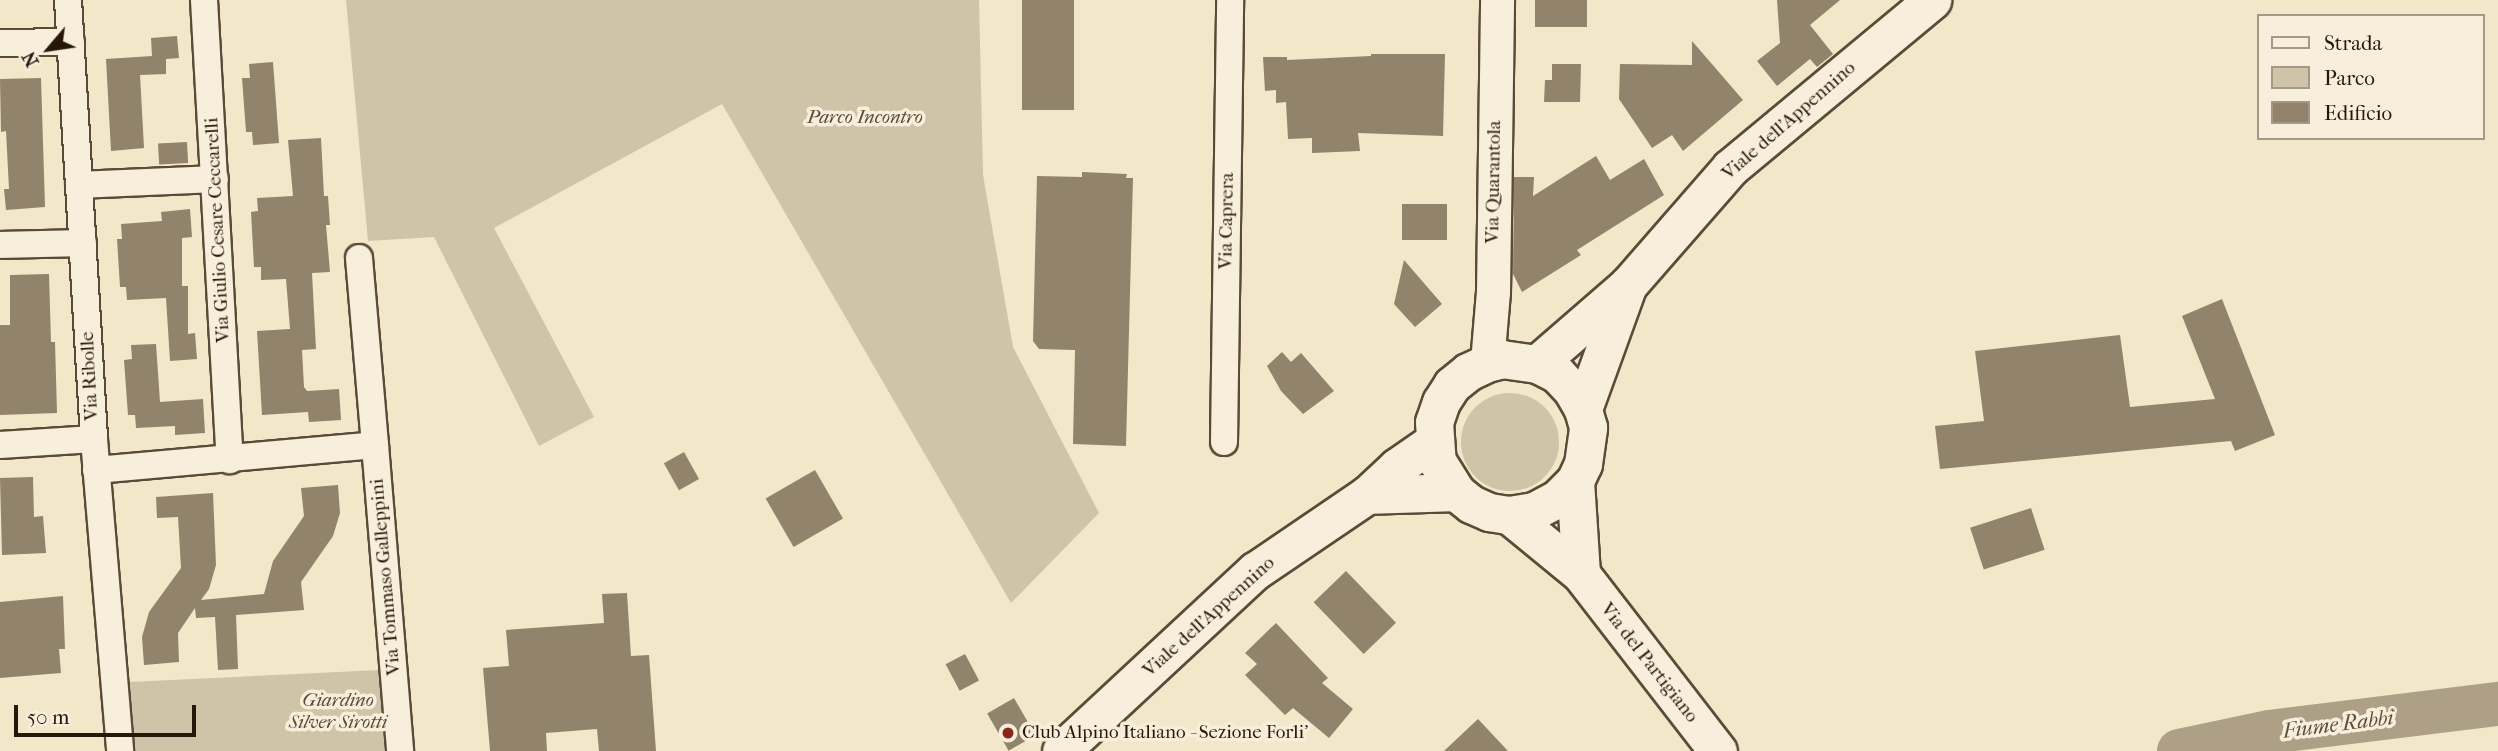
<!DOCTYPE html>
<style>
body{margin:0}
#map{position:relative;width:2498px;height:751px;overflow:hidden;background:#f2e7c8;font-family:"IM FELL French Canon",serif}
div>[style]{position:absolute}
.green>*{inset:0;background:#cfc4a7}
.round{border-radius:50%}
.river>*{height:44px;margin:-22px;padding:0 22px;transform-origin:22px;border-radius:22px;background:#ada087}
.building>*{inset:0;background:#91836c;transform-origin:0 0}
.roads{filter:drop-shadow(2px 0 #5a4b38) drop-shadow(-2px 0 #5a4b38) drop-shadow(0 2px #5a4b38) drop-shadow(0 -2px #5a4b38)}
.minor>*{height:26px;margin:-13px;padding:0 13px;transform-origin:13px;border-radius:13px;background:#f7efdb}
.tertiary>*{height:33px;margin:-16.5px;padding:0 16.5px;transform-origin:16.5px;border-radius:16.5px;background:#f7efdb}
.secondary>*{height:37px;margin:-18.5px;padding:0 18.5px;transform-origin:18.5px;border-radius:18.5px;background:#f7efdb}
.dots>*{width:19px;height:19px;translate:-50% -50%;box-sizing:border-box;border:4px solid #f7efdb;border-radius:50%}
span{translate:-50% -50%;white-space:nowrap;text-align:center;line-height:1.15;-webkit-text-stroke:7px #f7efdb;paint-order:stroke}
.park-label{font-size:19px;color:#594b38;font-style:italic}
.street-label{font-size:19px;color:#271708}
.poi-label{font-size:19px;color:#271708}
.left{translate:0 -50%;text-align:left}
.water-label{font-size:21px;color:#5d4e3b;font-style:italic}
.legend{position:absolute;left:2257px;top:14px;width:228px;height:126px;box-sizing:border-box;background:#f7efdb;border:2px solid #a49987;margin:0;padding:9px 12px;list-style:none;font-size:21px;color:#271708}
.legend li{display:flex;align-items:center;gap:14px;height:35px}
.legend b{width:35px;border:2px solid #a49987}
.north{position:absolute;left:14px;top:14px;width:70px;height:70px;-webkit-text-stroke:5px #f7efdb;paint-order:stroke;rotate:241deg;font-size:19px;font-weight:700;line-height:28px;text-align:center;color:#271708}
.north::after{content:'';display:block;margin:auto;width:24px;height:32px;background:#271708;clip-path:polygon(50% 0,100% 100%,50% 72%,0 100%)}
.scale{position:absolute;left:14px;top:705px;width:182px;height:32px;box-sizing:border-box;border:4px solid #271708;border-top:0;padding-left:9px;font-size:21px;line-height:24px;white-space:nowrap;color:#271708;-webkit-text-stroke:5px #f7efdb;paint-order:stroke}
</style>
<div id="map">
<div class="green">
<i style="clip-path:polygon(346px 0,979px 0,983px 175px,1013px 347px,1099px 513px,1011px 603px,722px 104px,494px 228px,594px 417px,539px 446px,434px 237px,368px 241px)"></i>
<i class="round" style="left:1461px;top:393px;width:98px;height:98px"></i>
<i style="clip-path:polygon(380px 670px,385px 751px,135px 751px,129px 682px)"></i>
</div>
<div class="river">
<i style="left:2179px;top:751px;width:92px;rotate:-11.9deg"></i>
<i style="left:2269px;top:732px;width:231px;rotate:-7deg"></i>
</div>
<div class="building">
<i style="left:1022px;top:0;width:52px;height:110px"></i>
<i style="left:1535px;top:0;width:52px;height:27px"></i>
<i style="clip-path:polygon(1777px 0,1840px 0,1810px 25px,1833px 54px,1817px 67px,1810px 59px,1777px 86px,1757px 61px,1780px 43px)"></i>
<i style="clip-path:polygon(177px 36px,179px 58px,166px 59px,166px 74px,140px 75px,144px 148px,111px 151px,106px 59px,152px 56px,151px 38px)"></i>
<i style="clip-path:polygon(1692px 41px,1743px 100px,1683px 151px,1672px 135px,1652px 148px,1619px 99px,1620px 64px,1692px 65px)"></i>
<i style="clip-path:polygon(1371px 54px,1445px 54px,1443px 136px,1358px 133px,1360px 151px,1312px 153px,1312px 138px,1288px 139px,1286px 102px,1276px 103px,1276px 90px,1265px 91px,1263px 57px,1287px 57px,1287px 60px,1371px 56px)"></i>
<i style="clip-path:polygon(273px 62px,279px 143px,253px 145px,252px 132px,246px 132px,242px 78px,250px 78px,249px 64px)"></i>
<i style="clip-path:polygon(1552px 64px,1581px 64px,1580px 102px,1544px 102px,1545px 80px,1552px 80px)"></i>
<i style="clip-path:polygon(41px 78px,45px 207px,6px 210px,4px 189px,9px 189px,6px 131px,1px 132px,0 79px)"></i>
<i style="clip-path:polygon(321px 138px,324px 196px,328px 196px,330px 225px,326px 225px,330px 272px,312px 273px,316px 349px,302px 350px,304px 387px,307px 391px,339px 389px,341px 420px,309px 422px,308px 412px,262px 415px,257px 331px,290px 329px,286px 279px,261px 280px,261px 267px,254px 267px,251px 212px,258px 211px,257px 198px,293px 196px,288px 140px)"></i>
<i style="left:187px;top:142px;width:21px;height:29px;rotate:87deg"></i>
<i style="clip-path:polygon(1596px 156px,1610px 180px,1644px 159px,1664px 195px,1577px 250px,1581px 255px,1522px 292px,1513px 274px,1514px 177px,1534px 177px,1533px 196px)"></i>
<i style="clip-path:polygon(1082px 172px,1127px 174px,1126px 178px,1133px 178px,1126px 446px,1073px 444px,1075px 350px,1039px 349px,1033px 341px,1037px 176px,1082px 177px)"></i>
<i style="left:1402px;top:204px;width:45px;height:36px"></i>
<i style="clip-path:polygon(190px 209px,192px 237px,182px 238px,182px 286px,188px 286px,188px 334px,195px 333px,197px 359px,170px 361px,166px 298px,127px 300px,126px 287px,120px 287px,117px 239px,122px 239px,121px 224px,162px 221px,161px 212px)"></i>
<i style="clip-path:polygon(1404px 260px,1442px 304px,1415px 327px,1394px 304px)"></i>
<i style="clip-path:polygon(49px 274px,51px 342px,55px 342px,57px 413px,0 415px,0 325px,10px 325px,10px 275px)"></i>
<i style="clip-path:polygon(2222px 299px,2275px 435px,2235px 451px,2231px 441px,1940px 469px,1935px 426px,1984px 421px,1975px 351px,2120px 335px,2130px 407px,2215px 399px,2182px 316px)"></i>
<i style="clip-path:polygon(156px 344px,160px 402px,203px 399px,205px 433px,175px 435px,175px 426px,136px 428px,135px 415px,128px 415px,124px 360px,132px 359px,131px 345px)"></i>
<i style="clip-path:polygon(1282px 352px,1291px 362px,1301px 353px,1334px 391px,1303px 414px,1281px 391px,1267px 366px)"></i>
<i style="left:684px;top:452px;width:31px;height:23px;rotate:61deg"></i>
<i style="left:815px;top:470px;width:56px;height:57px;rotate:60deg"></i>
<i style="clip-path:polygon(33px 477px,34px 517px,43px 516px,46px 553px,2px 555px,0 478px)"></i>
<i style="clip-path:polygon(338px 485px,340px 513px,333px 536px,301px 582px,304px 610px,236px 615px,238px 669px,218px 670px,215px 617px,196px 618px,195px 608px,178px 633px,179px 662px,144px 665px,142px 637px,149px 612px,181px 568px,178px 517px,157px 518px,156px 497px,213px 493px,216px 565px,209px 589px,201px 600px,264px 594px,273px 561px,304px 516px,301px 488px)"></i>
<i style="left:2031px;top:508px;width:44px;height:64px;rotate:72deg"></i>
<i style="left:1346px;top:571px;width:72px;height:45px;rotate:46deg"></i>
<i style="clip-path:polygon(627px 593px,631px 656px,649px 655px,656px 751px,599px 751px,597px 729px,546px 733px,547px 751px,490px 751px,483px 668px,509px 666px,506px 630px,604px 623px,602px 594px)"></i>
<i style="clip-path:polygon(63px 596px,65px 649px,59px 649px,61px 673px,0 678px,0 602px)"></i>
<i style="clip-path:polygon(1276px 623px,1328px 678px,1322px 683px,1353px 709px,1329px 738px,1293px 708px,1285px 715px,1245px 675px,1257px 664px,1245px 653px)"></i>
<i style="left:965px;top:654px;width:30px;height:22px;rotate:62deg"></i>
<i style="left:1014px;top:698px;width:43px;height:31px;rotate:60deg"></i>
<i style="clip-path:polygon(1478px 719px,1508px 751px,1444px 751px)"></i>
</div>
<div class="roads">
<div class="minor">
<i style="left:68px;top:0;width:440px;rotate:86.6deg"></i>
<i style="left:94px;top:439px;width:313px;rotate:85.2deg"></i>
<i style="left:204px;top:0;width:461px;rotate:86.8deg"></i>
<i style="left:0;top:43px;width:71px;rotate:-0.8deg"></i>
<i style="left:79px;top:185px;width:136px;rotate:-2.5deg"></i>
<i style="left:0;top:245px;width:83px;rotate:-1.4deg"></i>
<i style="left:359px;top:258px;width:188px;rotate:85.1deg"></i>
<i style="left:1224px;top:442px;width:442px;rotate:-89.2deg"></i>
<i style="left:0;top:445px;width:94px;rotate:-3.7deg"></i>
<i style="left:96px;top:470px;width:280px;rotate:-5.1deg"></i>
<i style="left:375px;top:445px;width:307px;rotate:85.3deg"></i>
</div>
<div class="tertiary">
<i style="left:1487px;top:363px;width:71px;rotate:-85.2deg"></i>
<i style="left:1493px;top:292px;width:292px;rotate:-89.2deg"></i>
</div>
<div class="secondary">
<i style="left:1537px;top:364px;width:121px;rotate:-41deg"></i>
<i style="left:1628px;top:285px;width:155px;rotate:-48.9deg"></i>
<i style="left:1730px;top:168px;width:263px;rotate:-39.7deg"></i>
<i style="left:1583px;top:409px;width:22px;rotate:-120deg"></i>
<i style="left:1572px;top:390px;width:22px;rotate:-133deg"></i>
<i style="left:1557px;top:374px;width:22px;rotate:-153deg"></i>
<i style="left:1537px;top:364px;width:34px;rotate:-172deg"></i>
<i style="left:1503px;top:359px;width:16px;rotate:166deg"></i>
<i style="left:1487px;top:363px;width:21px;rotate:155deg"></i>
<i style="left:1468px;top:372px;width:21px;rotate:141deg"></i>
<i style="left:1452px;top:385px;width:20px;rotate:123deg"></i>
<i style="left:1441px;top:402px;width:21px;rotate:109deg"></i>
<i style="left:1434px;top:422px;width:39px;rotate:86deg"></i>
<i style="left:1437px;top:461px;width:36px;rotate:58deg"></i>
<i style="left:1456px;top:492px;width:19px;rotate:39deg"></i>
<i style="left:1471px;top:504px;width:20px;rotate:24deg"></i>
<i style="left:1489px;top:512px;width:20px;rotate:9deg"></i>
<i style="left:1509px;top:515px;width:25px;rotate:-9deg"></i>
<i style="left:1534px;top:511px;width:26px;rotate:-28deg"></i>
<i style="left:1557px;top:499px;width:25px;rotate:-45deg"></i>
<i style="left:1575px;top:481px;width:19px;rotate:-65deg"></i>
<i style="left:1583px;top:464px;width:37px;rotate:-82deg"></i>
<i style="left:1588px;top:427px;width:19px;rotate:-106deg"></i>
<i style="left:1583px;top:409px;width:132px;rotate:-70.1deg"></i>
<i style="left:1575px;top:481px;width:93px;rotate:86.3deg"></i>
<i style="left:1367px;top:495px;width:89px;rotate:-1.9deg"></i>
<i style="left:1509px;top:515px;width:93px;rotate:39.3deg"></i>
<i style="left:1581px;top:574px;width:224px;rotate:52.3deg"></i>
<i style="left:1061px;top:751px;width:265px;rotate:-42.9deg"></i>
<i style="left:1255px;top:571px;width:135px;rotate:-34.2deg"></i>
<i style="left:1367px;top:495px;width:41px;rotate:-43deg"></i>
<i style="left:1397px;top:467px;width:44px;rotate:-34.8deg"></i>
</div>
</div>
<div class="dots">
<i style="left:1008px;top:733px;background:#8f2418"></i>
</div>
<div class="park-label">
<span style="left:865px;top:118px">Parco Incontro</span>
<span style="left:338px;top:712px">Giardino<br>Silver Sirotti</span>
</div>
<div class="street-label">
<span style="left:1789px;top:121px;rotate:-41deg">Viale dell'Appennino</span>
<span style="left:1494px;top:182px;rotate:-89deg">Via Quarantola</span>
<span style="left:1227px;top:221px;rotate:-89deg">Via Caprera</span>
<span style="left:218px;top:230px;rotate:-93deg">Via Giulio Cesare Ceccarelli</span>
<span style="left:90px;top:376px;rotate:-93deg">Via Ribolle</span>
<span style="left:386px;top:577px;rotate:-95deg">Via Tommaso Galleppini</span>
<span style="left:1209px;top:617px;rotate:-42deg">Viale dell'Appennino</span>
<span style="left:1649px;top:663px;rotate:52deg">Via del Partigiano</span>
</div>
<div class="poi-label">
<span class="left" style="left:1022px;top:733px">Club Alpino Italiano - Sezione Forli'</span>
</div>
<div class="water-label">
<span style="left:2338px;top:724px;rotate:-7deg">Fiume Rabbi</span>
</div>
<ul class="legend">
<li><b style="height:9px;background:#f7efdb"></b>Strada</li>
<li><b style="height:19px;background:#cfc4a7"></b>Parco</li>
<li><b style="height:19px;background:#91836c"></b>Edificio</li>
</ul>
<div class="north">N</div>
<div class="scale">50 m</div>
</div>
